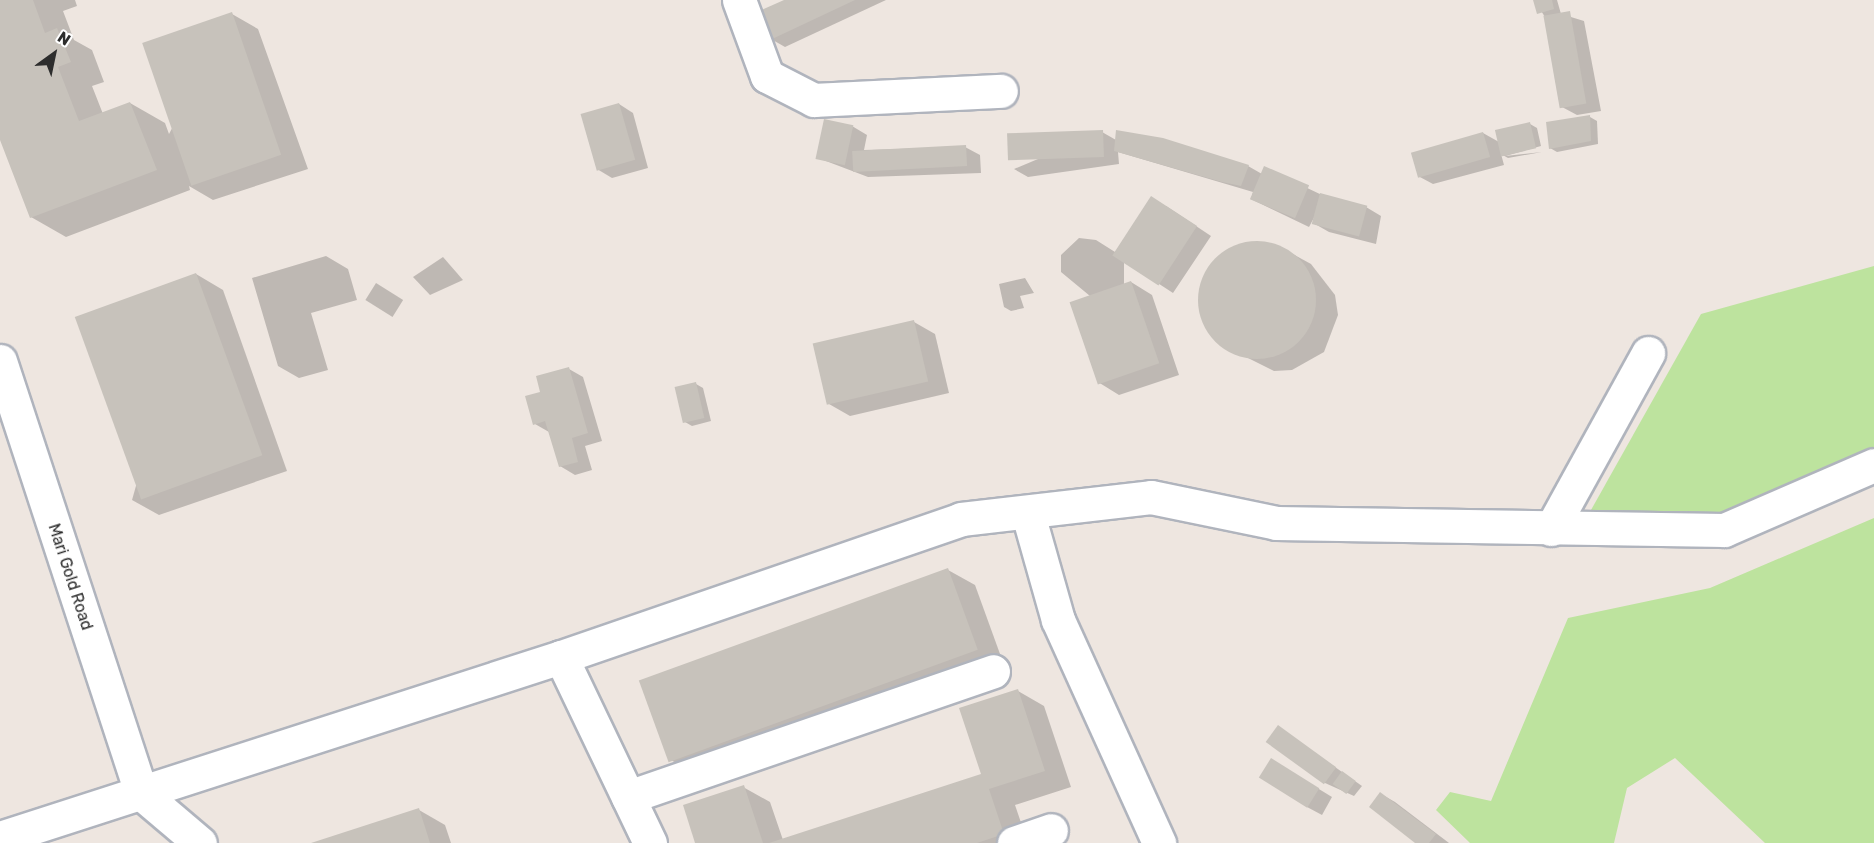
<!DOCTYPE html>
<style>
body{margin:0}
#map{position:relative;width:1874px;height:843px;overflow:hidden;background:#eee6e0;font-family:Rubik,sans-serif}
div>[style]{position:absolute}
.green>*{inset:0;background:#bde39e}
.shadow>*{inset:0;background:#0003;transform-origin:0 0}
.building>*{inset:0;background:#c7c2bb;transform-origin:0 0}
.round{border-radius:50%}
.roads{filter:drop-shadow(2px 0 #b0b4bd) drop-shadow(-2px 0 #b0b4bd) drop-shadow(0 2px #b0b4bd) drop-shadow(0 -2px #b0b4bd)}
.minor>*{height:33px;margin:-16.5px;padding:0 16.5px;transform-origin:16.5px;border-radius:16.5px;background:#fff}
span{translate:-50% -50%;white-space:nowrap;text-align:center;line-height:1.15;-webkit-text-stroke:4.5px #fff;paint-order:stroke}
.street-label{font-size:16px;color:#2d2d2d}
.north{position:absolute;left:24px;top:24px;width:60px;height:60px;-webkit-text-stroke:4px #fff;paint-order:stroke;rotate:33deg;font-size:16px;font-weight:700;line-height:24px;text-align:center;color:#2d2d2d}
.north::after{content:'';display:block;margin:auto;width:21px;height:27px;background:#2d2d2d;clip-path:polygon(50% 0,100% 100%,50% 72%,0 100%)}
</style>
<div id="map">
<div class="green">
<i style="clip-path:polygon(1874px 266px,1874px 452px,1733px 514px,1591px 510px,1701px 314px)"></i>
<i style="clip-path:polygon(1874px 518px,1874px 843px,1765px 843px,1675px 758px,1627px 788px,1614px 843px,1470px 843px,1436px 810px,1450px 792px,1491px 801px,1568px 618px,1710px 588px)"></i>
</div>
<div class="shadow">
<i style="clip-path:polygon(0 0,75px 0,77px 6px,63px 11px,74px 40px,92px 50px,104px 82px,92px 86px,103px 114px,130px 103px,165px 123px,169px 134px,232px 14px,258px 29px,308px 169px,213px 200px,189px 186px,190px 190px,66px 237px,31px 217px,0 136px)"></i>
<i style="clip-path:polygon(787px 0,886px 0,785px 47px,771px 39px)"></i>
<i style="clip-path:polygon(1534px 0,1557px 0,1561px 14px,1584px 21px,1601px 111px,1577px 115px,1562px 107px,1545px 17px)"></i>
<i style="clip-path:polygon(619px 104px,633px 113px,648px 168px,612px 178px,597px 169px)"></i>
<i style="clip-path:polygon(1590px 117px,1597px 121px,1598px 144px,1557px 152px,1550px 148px)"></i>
<i style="clip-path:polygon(1530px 124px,1537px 128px,1541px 146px,1505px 156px,1542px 152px,1508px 158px,1501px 154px,1504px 165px,1433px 184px,1418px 176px,1483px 133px,1499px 142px)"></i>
<i style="clip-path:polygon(852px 126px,867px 135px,864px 150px,965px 147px,980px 155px,981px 173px,868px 177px,818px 158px)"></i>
<i style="clip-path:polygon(1102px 132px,1116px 140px,1248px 166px,1262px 174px,1265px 168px,1324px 196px,1366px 207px,1381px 216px,1376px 244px,1329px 232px,1315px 224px,1317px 212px,1309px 227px,1251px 199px,1253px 192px,1118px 152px,1119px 164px,1028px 177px,1014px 169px)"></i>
<i style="clip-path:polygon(1166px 206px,1211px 236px,1173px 293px,1124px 261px,1124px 285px,1131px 282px,1152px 295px,1179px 375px,1119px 395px,1098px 382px,1090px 296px,1061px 272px,1061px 255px,1079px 238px,1096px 240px,1115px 252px)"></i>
<i style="clip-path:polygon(1250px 243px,1289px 252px,1311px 264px,1335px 295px,1338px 315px,1324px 352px,1292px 370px,1274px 371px,1218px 343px,1200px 311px,1205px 274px,1216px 259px)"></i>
<i style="clip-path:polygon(326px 256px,348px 269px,357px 300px,311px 313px,328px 370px,299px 378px,278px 366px,252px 278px)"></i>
<i style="clip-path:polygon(443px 257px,463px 280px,430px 295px,413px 277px)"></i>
<i style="clip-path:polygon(196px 274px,223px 290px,287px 471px,159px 515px,132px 500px)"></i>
<i style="clip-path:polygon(1025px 278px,1034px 293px,1020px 296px,1024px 308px,1011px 311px,1004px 307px,999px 284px)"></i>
<i style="left:376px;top:283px;width:32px;height:20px;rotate:32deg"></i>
<i style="clip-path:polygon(914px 322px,935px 334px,949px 393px,850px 416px,829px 404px)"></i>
<i style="clip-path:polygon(569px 369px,583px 377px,602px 441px,585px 446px,592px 470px,575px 475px,560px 466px,549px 432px,535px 424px)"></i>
<i style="clip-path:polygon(696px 384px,703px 388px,711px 421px,692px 426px,685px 422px)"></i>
<i style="clip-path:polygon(948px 570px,975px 585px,1004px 665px,696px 774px,669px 759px)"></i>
<i style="clip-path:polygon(1018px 691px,1044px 706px,1071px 787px,1015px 805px,1028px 843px,697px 843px,743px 787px,770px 802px,783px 840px,983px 775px)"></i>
<i style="clip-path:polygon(1278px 727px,1362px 786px,1354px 796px,1325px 783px)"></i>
<i style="clip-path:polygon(1286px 769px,1332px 797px,1322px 815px,1307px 807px)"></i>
<i style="clip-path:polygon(1381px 794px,1395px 802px,1449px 843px,1418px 843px)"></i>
<i style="clip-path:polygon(419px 810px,445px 825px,451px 843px,314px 843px)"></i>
</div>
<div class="building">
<i style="clip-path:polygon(0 0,33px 0,45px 33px,57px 28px,71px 62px,58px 67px,79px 121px,130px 102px,157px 170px,30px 218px,0 140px)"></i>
<i style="clip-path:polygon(784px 0,855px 0,770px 40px,757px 12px)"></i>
<i style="clip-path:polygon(1533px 0,1552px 0,1554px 9px,1537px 14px)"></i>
<i style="left:1570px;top:11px;width:94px;height:27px;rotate:80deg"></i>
<i style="left:232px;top:12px;width:151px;height:95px;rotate:71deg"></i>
<i style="left:619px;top:103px;width:59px;height:40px;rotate:74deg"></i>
<i style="clip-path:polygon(1590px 115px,1591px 141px,1549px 149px,1546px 122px)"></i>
<i style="left:824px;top:119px;width:30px;height:41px;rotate:12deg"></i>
<i style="left:1530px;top:122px;width:27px;height:36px;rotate:77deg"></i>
<i style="left:1103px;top:130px;width:27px;height:96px;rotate:88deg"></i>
<i style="clip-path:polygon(1116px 130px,1163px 138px,1249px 165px,1241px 186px,1222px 182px,1114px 151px)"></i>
<i style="left:1483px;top:132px;width:26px;height:75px;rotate:74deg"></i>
<i style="left:966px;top:145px;width:21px;height:114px;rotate:87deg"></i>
<i style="left:1264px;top:166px;width:49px;height:36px;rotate:23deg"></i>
<i style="left:1320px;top:193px;width:49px;height:32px;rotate:15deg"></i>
<i style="left:1151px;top:196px;width:55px;height:71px;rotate:33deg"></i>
<i class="round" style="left:1198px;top:241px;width:118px;height:118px"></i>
<i style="left:196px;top:273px;width:194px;height:129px;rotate:70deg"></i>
<i style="left:1131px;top:281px;width:87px;height:65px;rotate:71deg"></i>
<i style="left:914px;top:320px;width:63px;height:104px;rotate:77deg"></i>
<i style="clip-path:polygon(569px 367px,588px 433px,572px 438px,578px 462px,559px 467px,545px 421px,533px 425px,525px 396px,540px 392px,536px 376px)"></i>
<i style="left:696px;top:382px;width:37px;height:22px;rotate:77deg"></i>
<i style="left:948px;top:568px;width:87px;height:329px;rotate:70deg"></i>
<i style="clip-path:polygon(1018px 689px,1045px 771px,989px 789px,1004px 834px,977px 843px,769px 843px,981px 774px,959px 708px)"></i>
<i style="left:1278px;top:725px;width:72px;height:21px;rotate:36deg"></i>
<i style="left:1271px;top:758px;width:57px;height:23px;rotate:32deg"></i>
<i style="left:1342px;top:771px;width:17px;height:16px;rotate:36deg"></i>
<i style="clip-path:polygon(744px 785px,763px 843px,695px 843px,683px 805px)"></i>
<i style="clip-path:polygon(1380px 792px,1436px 834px,1429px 843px,1415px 843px,1369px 807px)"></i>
<i style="clip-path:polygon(419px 808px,430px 843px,311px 843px)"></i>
</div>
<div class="roads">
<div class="minor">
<i style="left:739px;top:0;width:81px;rotate:69.8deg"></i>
<i style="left:767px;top:76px;width:53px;rotate:27.1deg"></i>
<i style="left:814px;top:100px;width:187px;rotate:-2.8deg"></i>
<i style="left:0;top:361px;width:454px;rotate:71.9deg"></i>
<i style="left:141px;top:793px;width:77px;rotate:40.3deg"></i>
<i style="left:1028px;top:514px;width:110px;rotate:74.2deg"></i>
<i style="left:1058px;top:620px;width:245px;rotate:65.6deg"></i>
<i style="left:1551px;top:529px;width:201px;rotate:-61.1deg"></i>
<i style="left:561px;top:657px;width:206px;rotate:64.4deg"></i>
<i style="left:628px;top:797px;width:386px;rotate:-19deg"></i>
<i style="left:0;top:838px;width:589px;rotate:-17.88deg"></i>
<i style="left:561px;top:657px;width:423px;rotate:-19deg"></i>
<i style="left:961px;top:519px;width:191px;rotate:-6.6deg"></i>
<i style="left:1151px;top:497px;width:128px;rotate:11.7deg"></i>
<i style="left:1276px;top:523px;width:448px;rotate:0.9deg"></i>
<i style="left:1724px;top:530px;width:163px;rotate:-23.4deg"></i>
<i style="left:1014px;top:843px;width:39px;rotate:-19deg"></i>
</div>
</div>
<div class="street-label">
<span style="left:70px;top:577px;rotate:72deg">Mari Gold Road</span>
</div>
<div class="north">N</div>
</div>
